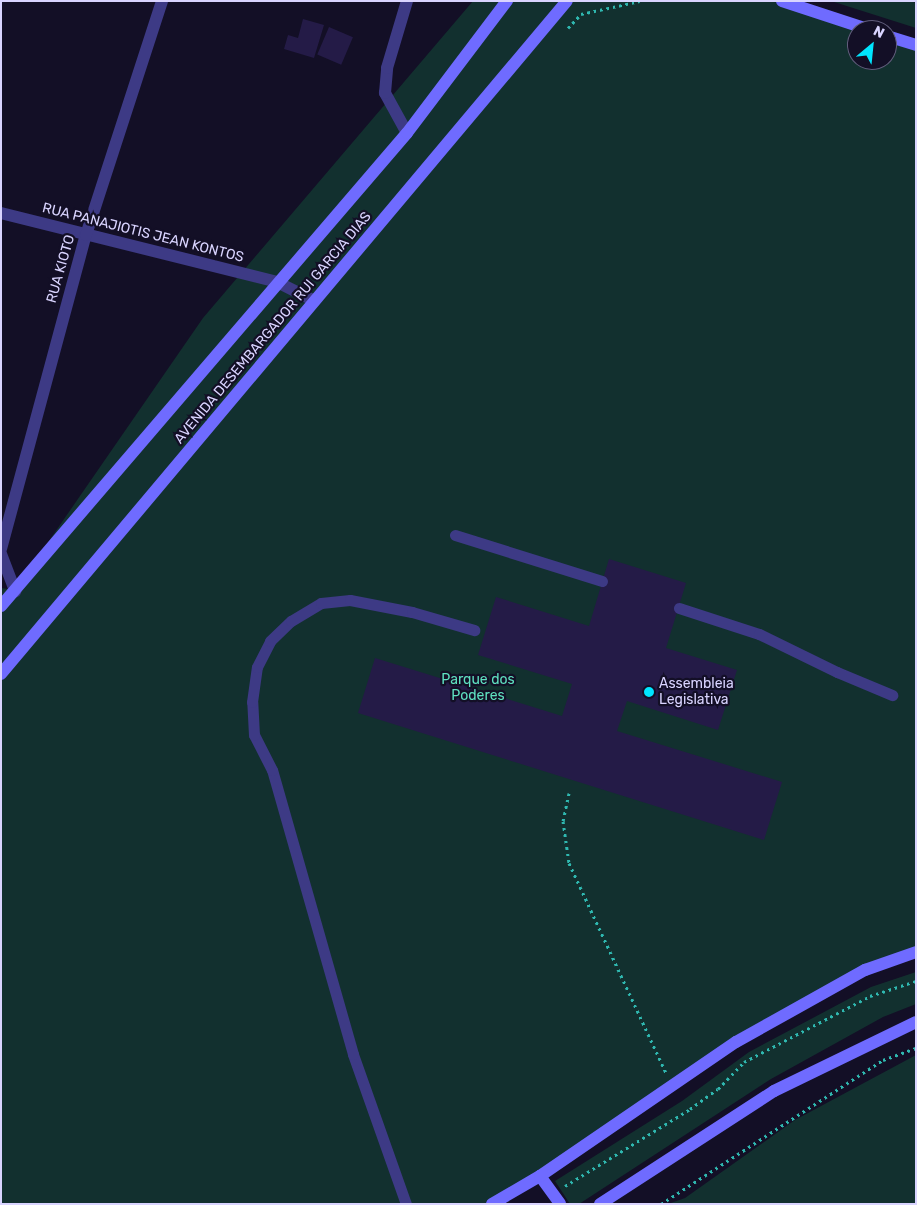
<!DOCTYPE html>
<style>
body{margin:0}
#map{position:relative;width:917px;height:1205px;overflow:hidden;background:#130f26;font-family:Rubik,sans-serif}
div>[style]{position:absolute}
.green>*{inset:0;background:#12302f}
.building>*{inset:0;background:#241b47;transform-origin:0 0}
.path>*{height:3px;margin-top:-1.5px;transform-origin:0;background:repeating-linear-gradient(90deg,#2fb8b0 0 2.5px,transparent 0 6.5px)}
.lane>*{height:11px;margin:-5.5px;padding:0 5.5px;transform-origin:5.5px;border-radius:5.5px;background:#3d3a85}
.street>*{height:12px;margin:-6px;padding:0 6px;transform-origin:6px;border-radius:6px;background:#3d3a85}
.secondary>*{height:12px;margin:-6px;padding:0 6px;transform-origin:6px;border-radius:6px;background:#6f6bff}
.dots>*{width:14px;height:14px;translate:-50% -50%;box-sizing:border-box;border:2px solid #130f26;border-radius:50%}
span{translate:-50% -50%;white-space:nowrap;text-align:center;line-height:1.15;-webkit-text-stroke:4.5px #130f26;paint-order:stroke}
.street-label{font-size:14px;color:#d9d4ff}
.park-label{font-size:14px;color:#5fe0c0}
.poi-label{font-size:14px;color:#d9d4ff}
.left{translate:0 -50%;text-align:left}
.frame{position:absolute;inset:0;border:2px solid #d9d4ff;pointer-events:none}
.north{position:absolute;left:847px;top:20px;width:50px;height:50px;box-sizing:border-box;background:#130f26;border:1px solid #625e7d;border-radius:50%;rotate:28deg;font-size:14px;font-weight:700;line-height:20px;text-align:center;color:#d9d4ff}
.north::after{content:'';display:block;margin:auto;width:18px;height:22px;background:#00e5ff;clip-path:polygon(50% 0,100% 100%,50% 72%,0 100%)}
</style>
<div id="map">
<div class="green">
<i style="clip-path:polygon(473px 1px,782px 1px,857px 30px,857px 60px,887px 60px,887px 36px,916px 45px,916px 952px,865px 970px,736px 1042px,492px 1204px,1px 1204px,1px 588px,15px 590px,203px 318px)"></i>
<i style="clip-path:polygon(831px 1px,910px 1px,916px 3px,916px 28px)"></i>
<i style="clip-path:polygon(916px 972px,916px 1004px,883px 1017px,771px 1079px,579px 1204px,570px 1204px,555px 1181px,682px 1101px,749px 1052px,871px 987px)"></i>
<i style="clip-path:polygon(916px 1055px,916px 1204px,668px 1204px,685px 1198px,795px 1120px)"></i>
</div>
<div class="building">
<i style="clip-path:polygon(303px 19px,324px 25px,314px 58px,284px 49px,288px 35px,298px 38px)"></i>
<i style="left:329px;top:27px;width:26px;height:30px;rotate:23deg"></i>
<i style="clip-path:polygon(609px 559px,686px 583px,666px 648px,737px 670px,718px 730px,627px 701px,617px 731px,782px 782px,764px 840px,358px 713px,375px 658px,562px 716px,572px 684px,478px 655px,496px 597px,589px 626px)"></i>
</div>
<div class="path">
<i style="left:568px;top:28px;width:19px;rotate:-47deg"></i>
<i style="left:581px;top:14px;width:60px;rotate:-12.4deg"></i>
<i style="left:569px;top:793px;width:29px;rotate:102deg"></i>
<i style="left:563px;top:821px;width:42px;rotate:81.9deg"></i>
<i style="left:569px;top:863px;width:231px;rotate:65.2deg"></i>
<i style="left:565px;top:1186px;width:147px;rotate:-31.6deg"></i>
<i style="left:690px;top:1109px;width:34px;rotate:-36deg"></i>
<i style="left:718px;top:1089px;width:37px;rotate:-46deg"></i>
<i style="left:744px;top:1062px;width:142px;rotate:-27.6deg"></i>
<i style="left:870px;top:996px;width:48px;rotate:-18.1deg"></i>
<i style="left:661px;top:1204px;width:265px;rotate:-33deg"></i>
<i style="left:883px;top:1060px;width:35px;rotate:-20deg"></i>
</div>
<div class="lane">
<i style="left:455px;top:535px;width:154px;rotate:17.4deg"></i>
<i style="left:679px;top:608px;width:84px;rotate:18deg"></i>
<i style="left:759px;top:634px;width:87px;rotate:26deg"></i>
<i style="left:837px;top:672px;width:60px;rotate:22.7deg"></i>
<i style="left:406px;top:1204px;width:159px;rotate:-109.5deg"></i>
<i style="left:353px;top:1054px;width:295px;rotate:-105.9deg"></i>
<i style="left:272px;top:770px;width:39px;rotate:-117deg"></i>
<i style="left:254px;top:735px;width:33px;rotate:-93deg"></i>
<i style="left:252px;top:702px;width:35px;rotate:-82deg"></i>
<i style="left:257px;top:667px;width:29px;rotate:-63deg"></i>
<i style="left:270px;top:641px;width:29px;rotate:-44deg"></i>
<i style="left:291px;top:621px;width:35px;rotate:-31deg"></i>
<i style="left:321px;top:603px;width:29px;rotate:-6deg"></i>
<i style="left:350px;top:600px;width:63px;rotate:11deg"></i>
<i style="left:412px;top:612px;width:65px;rotate:16.2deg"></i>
</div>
<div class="street">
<i style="left:407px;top:133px;width:46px;rotate:-118.8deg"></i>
<i style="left:385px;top:93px;width:25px;rotate:-85deg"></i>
<i style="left:387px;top:68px;width:70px;rotate:-73.4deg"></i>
<i style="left:1px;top:213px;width:284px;rotate:14deg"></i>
<i style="left:277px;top:282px;width:42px;rotate:26.6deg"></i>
<i style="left:1px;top:549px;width:325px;rotate:-74.9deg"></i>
<i style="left:86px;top:235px;width:246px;rotate:-72deg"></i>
<i style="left:1px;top:554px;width:40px;rotate:69deg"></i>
</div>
<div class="secondary">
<i style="left:782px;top:1px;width:93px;rotate:18.2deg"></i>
<i style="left:887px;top:36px;width:30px;rotate:17deg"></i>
<i style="left:1px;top:606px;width:623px;rotate:-49.36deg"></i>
<i style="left:407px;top:133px;width:166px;rotate:-52.9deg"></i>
<i style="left:1px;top:674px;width:879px;rotate:-49.94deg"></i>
<i style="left:540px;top:1176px;width:34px;rotate:54deg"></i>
<i style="left:492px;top:1204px;width:56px;rotate:-30.3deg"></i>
<i style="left:540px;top:1176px;width:237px;rotate:-34.4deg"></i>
<i style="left:736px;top:1042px;width:148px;rotate:-29.2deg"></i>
<i style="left:865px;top:970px;width:54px;rotate:-19.4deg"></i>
<i style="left:600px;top:1204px;width:207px;rotate:-33deg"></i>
<i style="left:774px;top:1091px;width:158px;rotate:-25.9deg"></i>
</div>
<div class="dots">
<i style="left:649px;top:692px;background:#00e5ff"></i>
</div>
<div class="street-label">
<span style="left:143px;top:233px;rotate:14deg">RUA PANAJIOTIS JEAN KONTOS</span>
<span style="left:61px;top:269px;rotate:-74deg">RUA KIOTO</span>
<span style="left:273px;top:328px;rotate:-50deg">AVENIDA DESEMBARGADOR RUI GARCIA DIAS</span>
</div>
<div class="park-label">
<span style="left:478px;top:688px">Parque dos<br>Poderes</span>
</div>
<div class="poi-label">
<span class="left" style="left:659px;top:692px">Assembleia<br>Legislativa</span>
</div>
<div class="frame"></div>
<div class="north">N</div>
</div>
